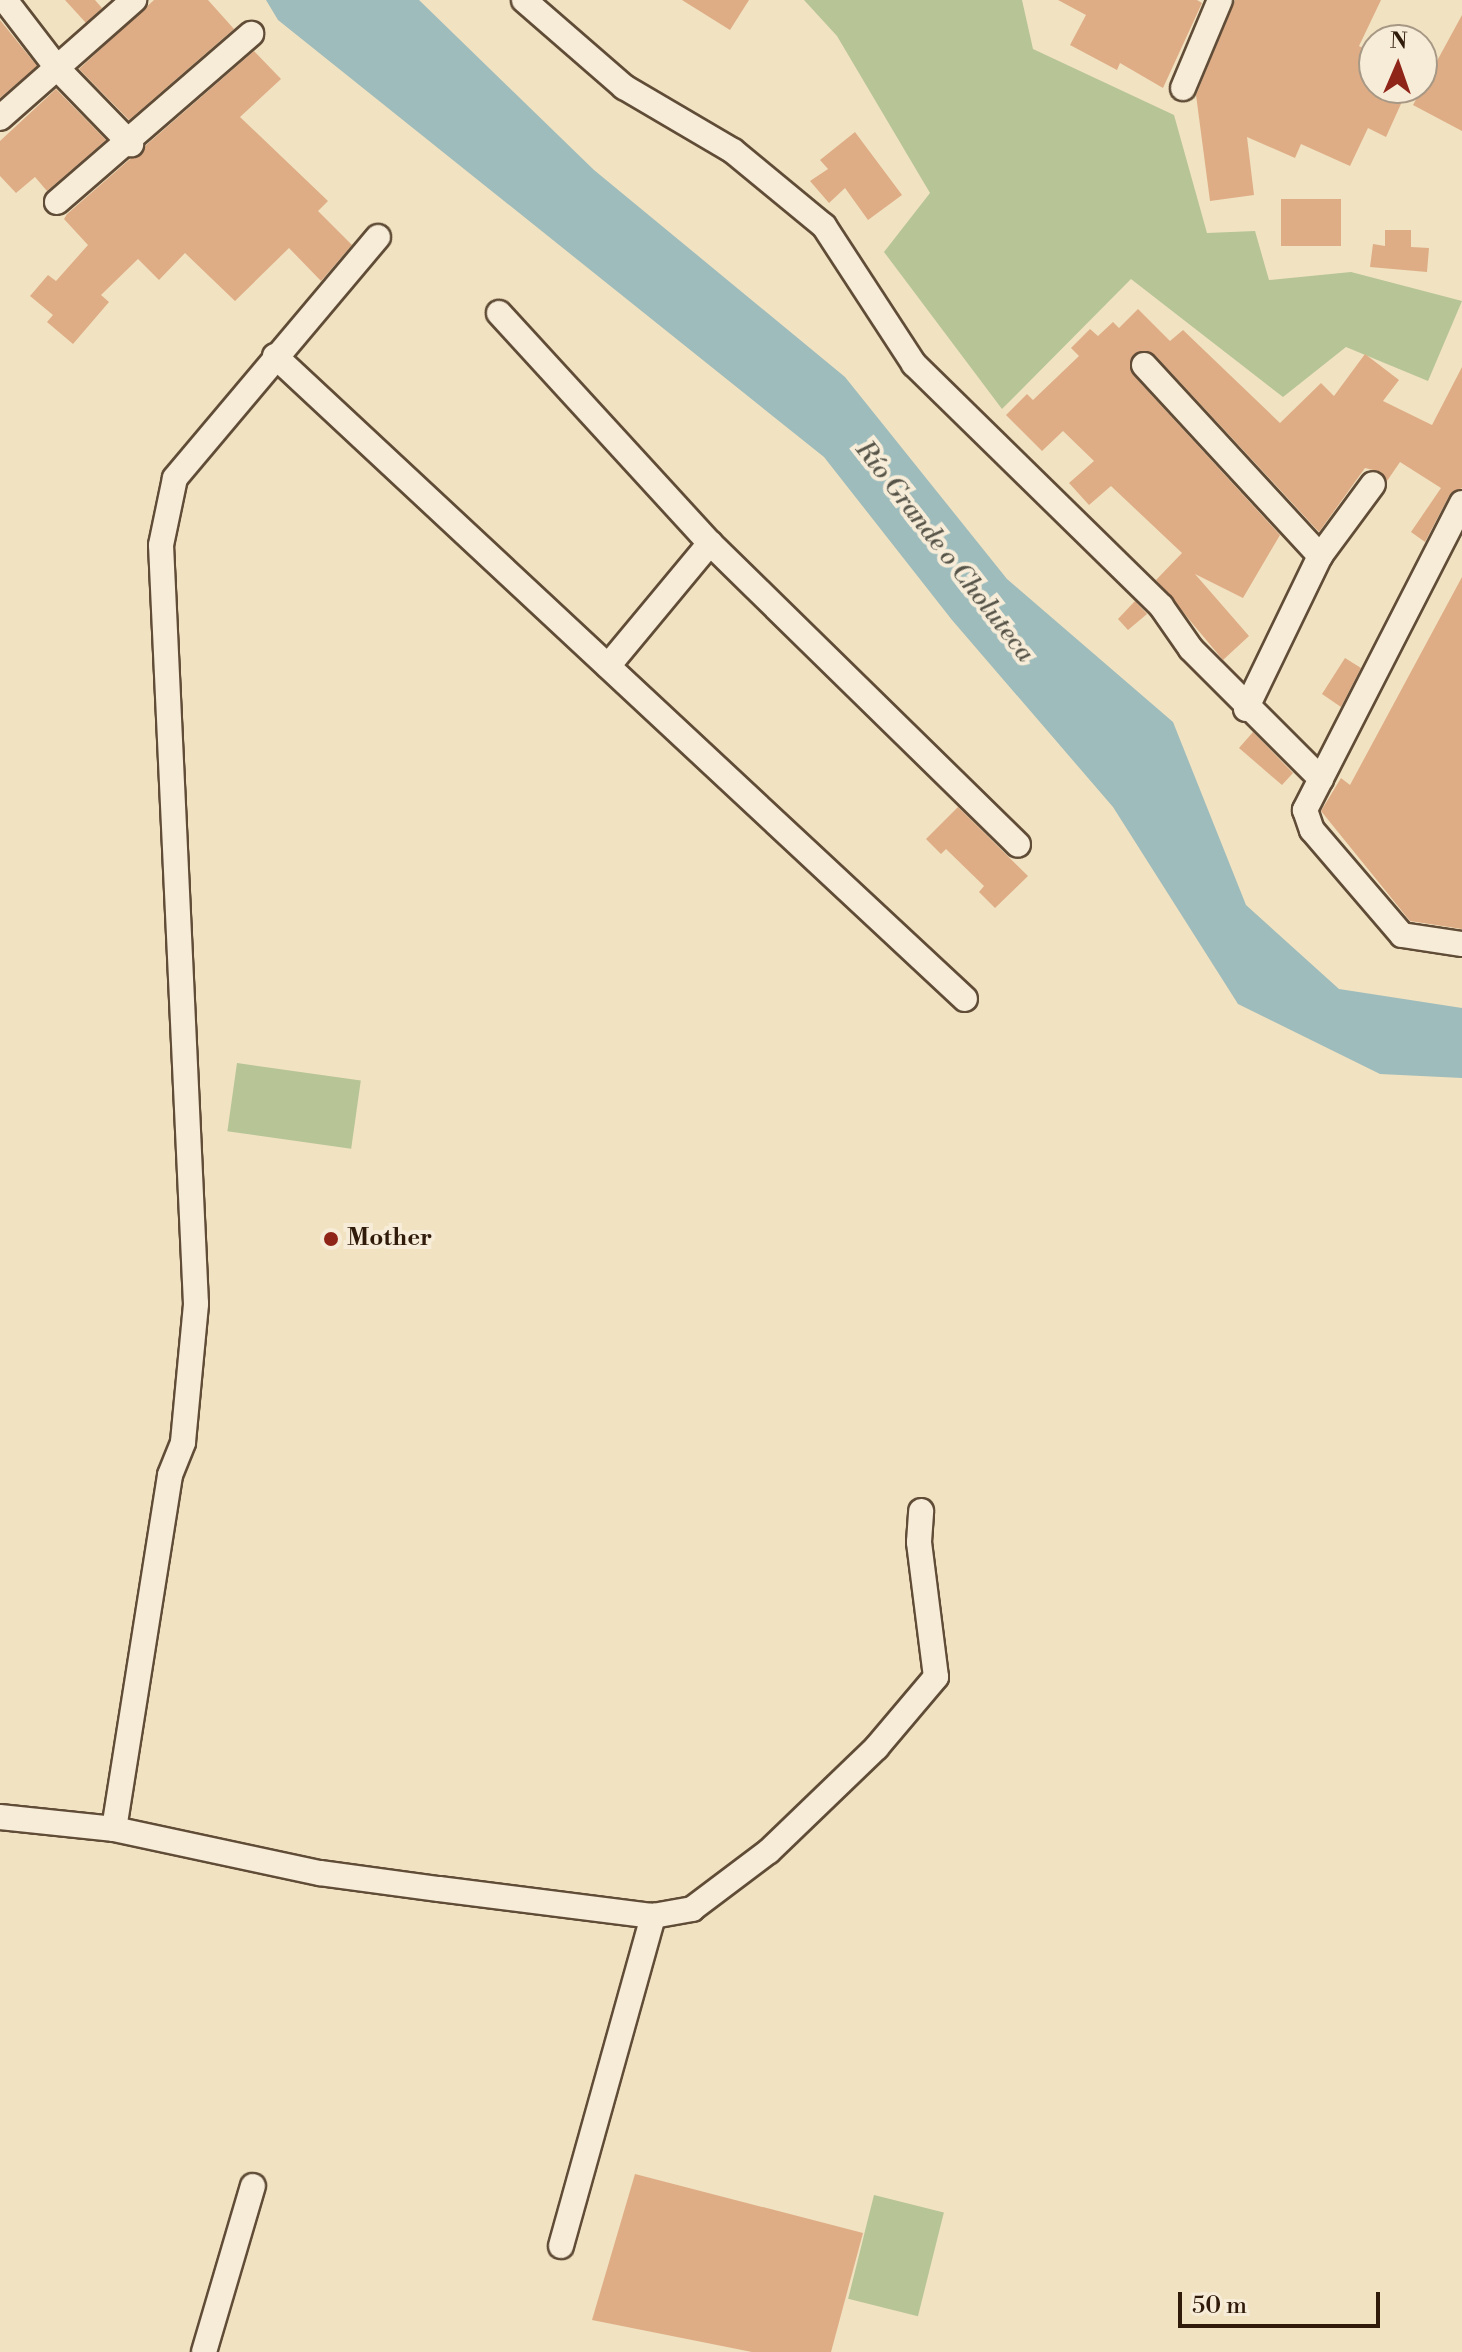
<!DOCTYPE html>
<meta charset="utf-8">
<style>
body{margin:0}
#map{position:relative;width:1462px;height:2352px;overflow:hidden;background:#f1e2c1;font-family:"Libre Bodoni",serif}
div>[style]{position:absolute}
.green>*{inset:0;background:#b6c496;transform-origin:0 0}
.water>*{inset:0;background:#9ebcbc}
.building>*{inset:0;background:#dead86;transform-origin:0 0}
.roads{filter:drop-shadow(2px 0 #604c37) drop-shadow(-2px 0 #604c37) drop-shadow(0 2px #604c37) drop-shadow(0 -2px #604c37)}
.minor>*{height:24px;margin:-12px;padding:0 12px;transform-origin:12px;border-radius:12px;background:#f6ecd7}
.dots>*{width:22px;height:22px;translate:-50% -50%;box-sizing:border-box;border:4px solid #f6ecd7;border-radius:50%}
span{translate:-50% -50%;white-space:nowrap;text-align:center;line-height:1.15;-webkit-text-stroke:8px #f6ecd7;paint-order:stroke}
.poi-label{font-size:24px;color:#301a09;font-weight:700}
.left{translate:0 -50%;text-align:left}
.water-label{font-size:26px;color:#565348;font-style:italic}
.north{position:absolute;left:1358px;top:24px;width:80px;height:80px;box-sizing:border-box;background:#f6ecd7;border:2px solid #a79885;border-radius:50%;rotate:2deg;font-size:22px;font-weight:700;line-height:32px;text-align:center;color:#301a09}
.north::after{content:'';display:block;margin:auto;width:28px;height:36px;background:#8f2418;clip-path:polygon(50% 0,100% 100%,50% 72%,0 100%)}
.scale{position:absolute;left:1178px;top:2292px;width:202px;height:36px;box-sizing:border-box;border:4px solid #301a09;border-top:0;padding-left:10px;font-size:24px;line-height:28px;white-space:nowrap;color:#301a09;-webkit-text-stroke:6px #f6ecd7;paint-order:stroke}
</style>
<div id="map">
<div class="green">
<i style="clip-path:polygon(804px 0,1022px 0,1033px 49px,1174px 115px,1207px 233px,1255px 231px,1269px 280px,1351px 272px,1462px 301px,1428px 381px,1346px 347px,1283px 397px,1131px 279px,1002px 409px,884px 252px,930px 193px,837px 36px)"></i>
<i style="left:237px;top:1063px;width:125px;height:69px;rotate:8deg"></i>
<i style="left:874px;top:2195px;width:72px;height:107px;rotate:14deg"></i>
</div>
<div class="water">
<i style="clip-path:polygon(266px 0,419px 0,594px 170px,845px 377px,1007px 579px,1173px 722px,1246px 905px,1339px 989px,1462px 1008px,1462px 1078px,1380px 1074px,1238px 1004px,1113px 807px,952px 620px,824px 457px,278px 20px)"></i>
</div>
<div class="building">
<i style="clip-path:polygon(65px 0,95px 0,102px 8px,86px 23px)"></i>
<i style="clip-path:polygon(154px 0,208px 0,234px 29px,129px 120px,79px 69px)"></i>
<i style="clip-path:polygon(682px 0,749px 0,730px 30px)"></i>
<i style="clip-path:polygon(1058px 0,1197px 0,1202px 3px,1163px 88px,1120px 63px,1117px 70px,1070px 45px,1086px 15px)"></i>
<i style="clip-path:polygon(1235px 0,1381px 0,1359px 46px,1374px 54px,1374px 88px,1405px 95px,1386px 137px,1368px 128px,1350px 166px,1301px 144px,1295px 158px,1247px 137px,1254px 195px,1210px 201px,1196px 95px)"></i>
<i style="clip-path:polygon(1462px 15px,1462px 131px,1413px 105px)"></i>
<i style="clip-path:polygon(0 20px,37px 66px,0 98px)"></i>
<i style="clip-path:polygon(254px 51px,281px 79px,240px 117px,328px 201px,318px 211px,352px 245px,321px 281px,289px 248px,235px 301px,185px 253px,159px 280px,138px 259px,101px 295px,109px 302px,73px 344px,47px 322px,53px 315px,30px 296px,48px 275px,56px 281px,88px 245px,64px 219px,67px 214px)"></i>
<i style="clip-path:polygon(56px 89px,106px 140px,47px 191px,35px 177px,16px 193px,0 176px,0 141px)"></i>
<i style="clip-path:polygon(855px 132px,902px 195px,868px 220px,845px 188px,829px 203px,810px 181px,828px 169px,820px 160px)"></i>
<i style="left:1281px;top:199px;width:60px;height:47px"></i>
<i style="clip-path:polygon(1385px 230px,1411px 230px,1411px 247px,1429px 248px,1427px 272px,1370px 267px,1373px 244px,1385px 246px)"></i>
<i style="clip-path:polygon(1138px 309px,1170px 341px,1183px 330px,1280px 423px,1321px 383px,1334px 396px,1365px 354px,1399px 380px,1383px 401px,1432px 425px,1462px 367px,1462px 488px,1449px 496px,1425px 542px,1411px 532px,1441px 488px,1400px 462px,1387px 481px,1381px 472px,1365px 468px,1319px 532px,1155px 355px,1134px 354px,1133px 375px,1280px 535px,1243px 598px,1195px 574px,1249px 636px,1223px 660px,1156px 580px,1182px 553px,1111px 486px,1089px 505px,1069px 483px,1094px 461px,1063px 431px,1042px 451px,1006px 415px,1027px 394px,1033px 400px,1079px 356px,1071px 348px,1090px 329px,1098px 336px,1113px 322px,1119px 328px)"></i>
<i style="clip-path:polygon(1462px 577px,1462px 929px,1410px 921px,1321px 811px,1341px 778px,1350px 785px)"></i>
<i style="clip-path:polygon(1135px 601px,1147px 614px,1128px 630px,1118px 619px)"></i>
<i style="clip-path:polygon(1345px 658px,1361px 668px,1341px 707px,1322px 694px)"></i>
<i style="clip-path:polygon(1253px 732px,1293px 773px,1282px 785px,1239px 748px)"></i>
<i style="clip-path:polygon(958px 807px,1028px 876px,995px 908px,979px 892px,984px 886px,946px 849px,941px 854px,926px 839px)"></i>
<i style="clip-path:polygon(635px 2174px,863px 2233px,831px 2352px,752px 2352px,592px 2320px)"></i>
</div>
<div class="roads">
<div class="minor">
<i style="left:5px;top:0;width:87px;rotate:52.5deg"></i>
<i style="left:58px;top:69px;width:105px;rotate:45.8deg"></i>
<i style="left:524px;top:0;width:133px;rotate:41deg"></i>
<i style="left:624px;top:87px;width:126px;rotate:30.4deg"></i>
<i style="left:733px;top:151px;width:118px;rotate:39.5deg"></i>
<i style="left:824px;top:226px;width:165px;rotate:56.9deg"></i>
<i style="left:914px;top:364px;width:346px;rotate:44.4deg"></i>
<i style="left:1161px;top:606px;width:52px;rotate:55.1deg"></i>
<i style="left:1191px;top:649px;width:184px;rotate:45deg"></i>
<i style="left:1183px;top:88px;width:95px;rotate:-67.2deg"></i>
<i style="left:0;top:118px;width:179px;rotate:-41.4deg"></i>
<i style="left:57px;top:202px;width:257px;rotate:-40.9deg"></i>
<i style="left:499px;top:313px;width:312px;rotate:47.5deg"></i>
<i style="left:710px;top:543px;width:431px;rotate:44.4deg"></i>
<i style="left:275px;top:356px;width:943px;rotate:42.98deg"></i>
<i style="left:1144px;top:365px;width:260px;rotate:47.3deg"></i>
<i style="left:1462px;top:503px;width:345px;rotate:117.1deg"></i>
<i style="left:1305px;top:810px;width:21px;rotate:71deg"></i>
<i style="left:1312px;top:830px;width:138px;rotate:49.4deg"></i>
<i style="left:1402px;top:935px;width:61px;rotate:8.5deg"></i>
<i style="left:608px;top:666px;width:160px;rotate:-50.3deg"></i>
<i style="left:1246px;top:709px;width:170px;rotate:-64.2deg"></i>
<i style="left:1320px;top:556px;width:89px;rotate:-53.6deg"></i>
<i style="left:0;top:1817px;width:115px;rotate:6deg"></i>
<i style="left:114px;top:1829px;width:211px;rotate:12.1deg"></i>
<i style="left:320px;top:1873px;width:120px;rotate:7.7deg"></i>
<i style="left:439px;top:1889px;width:216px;rotate:7.2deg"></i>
<i style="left:653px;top:1916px;width:40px;rotate:-10deg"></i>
<i style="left:692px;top:1909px;width:96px;rotate:-37deg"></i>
<i style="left:769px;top:1851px;width:149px;rotate:-43.9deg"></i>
<i style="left:876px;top:1748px;width:93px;rotate:-49.8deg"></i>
<i style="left:936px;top:1677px;width:136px;rotate:-97.2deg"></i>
<i style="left:919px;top:1542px;width:31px;rotate:-86deg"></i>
<i style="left:114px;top:1829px;width:358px;rotate:-81deg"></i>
<i style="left:170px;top:1475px;width:35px;rotate:-68deg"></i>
<i style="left:183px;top:1442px;width:139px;rotate:-84.6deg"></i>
<i style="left:196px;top:1304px;width:760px;rotate:-92.64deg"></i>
<i style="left:161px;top:545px;width:68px;rotate:-78.2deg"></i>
<i style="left:175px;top:478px;width:315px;rotate:-49.9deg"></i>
<i style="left:561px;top:2246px;width:343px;rotate:-74.4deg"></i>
<i style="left:204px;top:2352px;width:173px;rotate:-73.6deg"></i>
</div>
</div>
<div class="dots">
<i style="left:331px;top:1239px;background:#8f2418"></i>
</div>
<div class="poi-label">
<span class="left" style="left:347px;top:1239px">Mother</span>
</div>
<div class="water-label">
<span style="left:944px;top:552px;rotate:52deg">Río Grande o Choluteca</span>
</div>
<div class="north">N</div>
<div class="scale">50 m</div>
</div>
